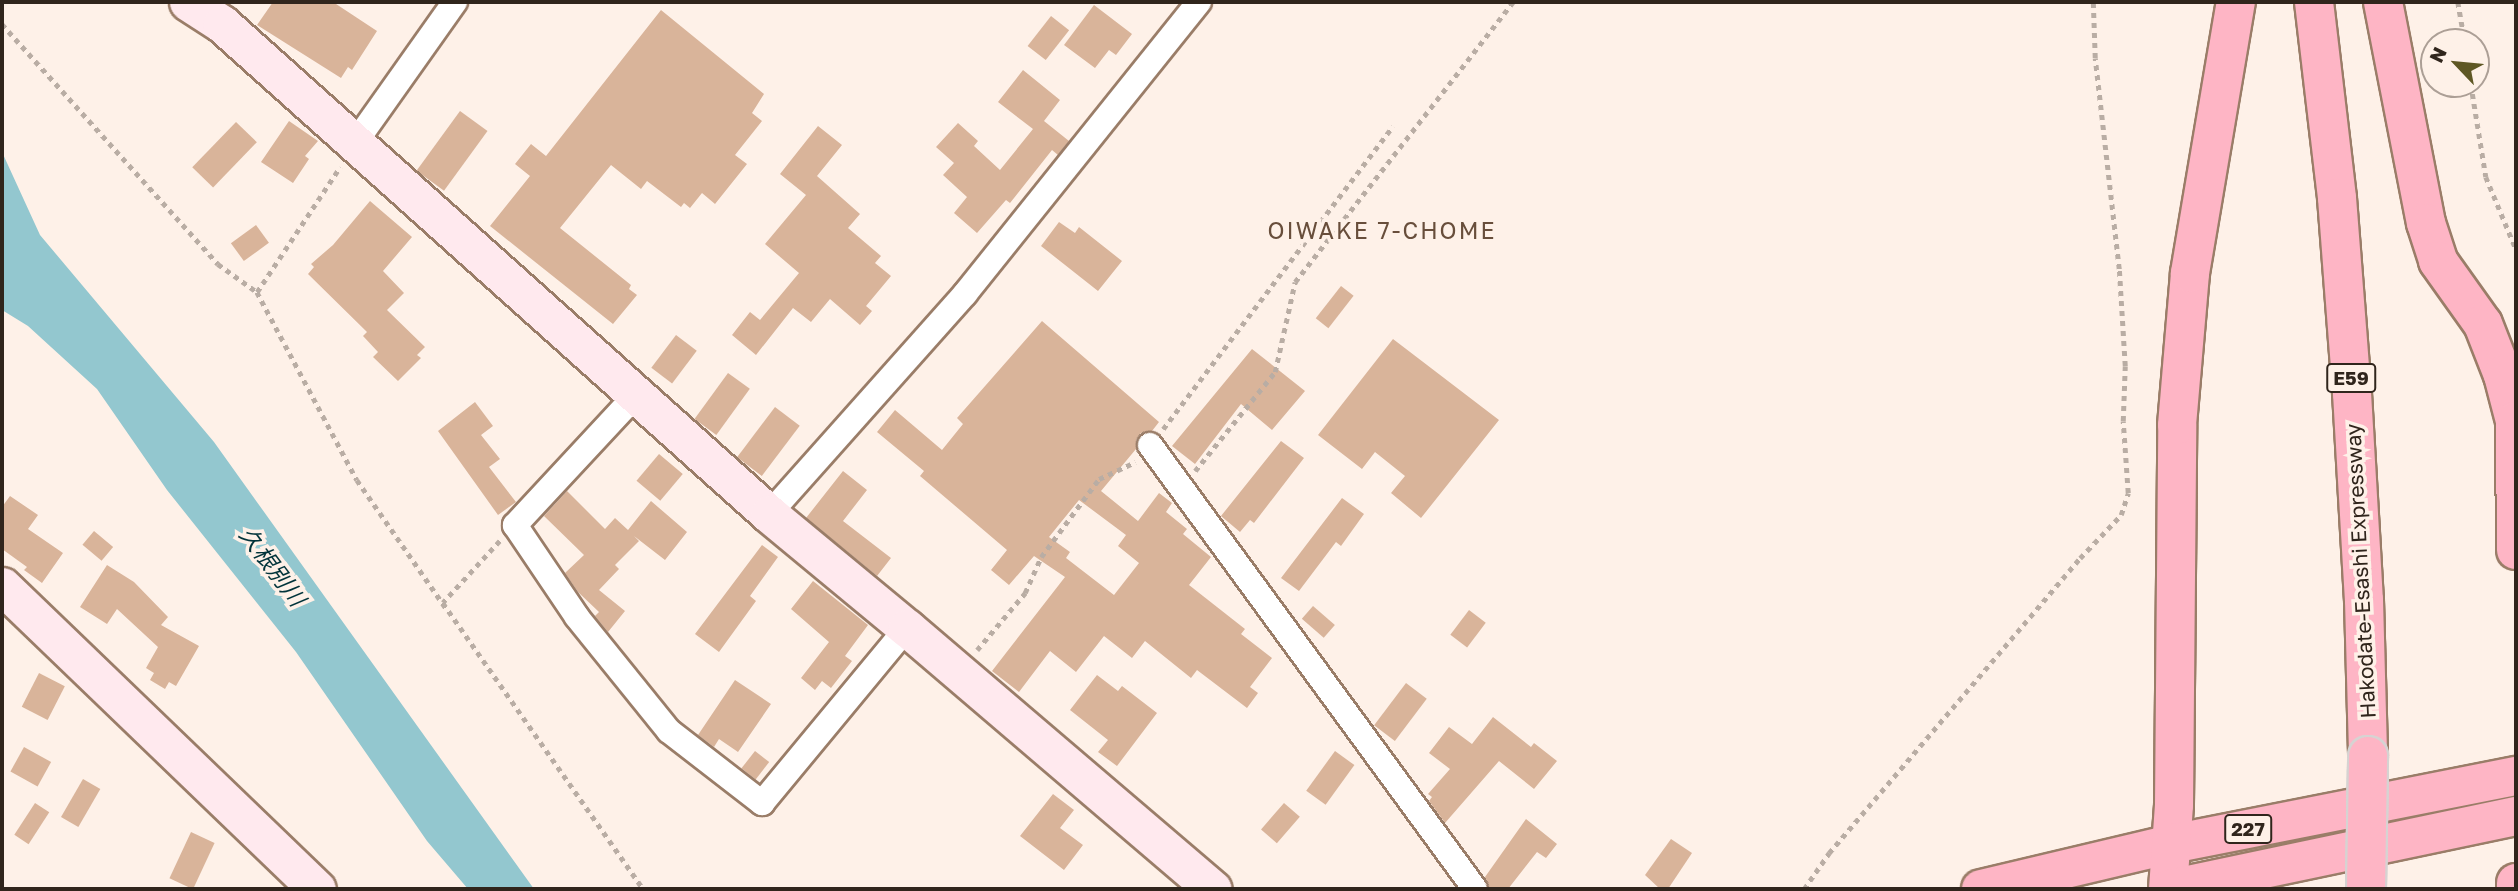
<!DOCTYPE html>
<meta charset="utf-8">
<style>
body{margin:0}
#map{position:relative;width:2518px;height:891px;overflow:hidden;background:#fef1e8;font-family:"Golos Text","Noto Sans JP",sans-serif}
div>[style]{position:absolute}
.water>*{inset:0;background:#93c7cf}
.building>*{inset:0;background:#d9b49a;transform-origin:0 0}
.path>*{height:4.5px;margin-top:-2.25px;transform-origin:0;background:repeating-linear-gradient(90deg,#b9ada4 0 5px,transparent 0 10px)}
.roads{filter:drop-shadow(2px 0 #9a7d68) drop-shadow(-2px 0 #9a7d68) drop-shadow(0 2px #9a7d68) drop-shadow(0 -2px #9a7d68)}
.street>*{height:24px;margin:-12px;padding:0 12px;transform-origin:12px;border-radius:12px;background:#fff}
.secondary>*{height:37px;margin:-18.5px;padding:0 18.5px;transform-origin:18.5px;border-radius:18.5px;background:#ffe9ee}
.highway>*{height:38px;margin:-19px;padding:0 19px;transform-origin:19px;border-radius:19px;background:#feb5c5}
.bridges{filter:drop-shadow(2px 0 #d6d3d2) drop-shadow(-2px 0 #d6d3d2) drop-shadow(0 2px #d6d3d2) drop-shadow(0 -2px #d6d3d2)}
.highway-bridge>*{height:38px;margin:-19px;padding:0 19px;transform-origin:19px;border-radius:19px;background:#feb5c5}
span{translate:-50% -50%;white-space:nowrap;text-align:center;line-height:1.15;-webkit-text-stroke:7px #fef1e8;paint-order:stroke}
.shield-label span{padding:2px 5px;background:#fef1e8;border:2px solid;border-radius:5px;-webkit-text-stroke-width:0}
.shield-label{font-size:19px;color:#30251c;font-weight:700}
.street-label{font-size:21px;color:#30251c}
.neighbourhood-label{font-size:23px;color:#684e3b;letter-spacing:2px}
.water-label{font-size:23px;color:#00333a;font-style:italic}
.frame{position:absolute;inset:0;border:4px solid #30251c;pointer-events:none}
.north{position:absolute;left:2420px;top:28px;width:70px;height:70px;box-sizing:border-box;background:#fef1e8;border:2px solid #ac9f96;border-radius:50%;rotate:296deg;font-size:19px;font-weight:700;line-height:28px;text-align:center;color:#30251c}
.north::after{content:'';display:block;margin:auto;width:24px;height:32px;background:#5e5724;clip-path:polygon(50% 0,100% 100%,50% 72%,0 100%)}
</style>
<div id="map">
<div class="water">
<i style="clip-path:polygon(2px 152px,40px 235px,214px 442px,534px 889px,468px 889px,427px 841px,296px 652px,167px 490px,97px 389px,28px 326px,2px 310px)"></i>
</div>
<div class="building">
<i style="clip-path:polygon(273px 2px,333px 2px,377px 31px,352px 70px,348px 67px,341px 78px,257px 25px)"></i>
<i style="clip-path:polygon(1094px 5px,1132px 34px,1116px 55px,1109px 50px,1095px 68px,1064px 45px)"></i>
<i style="clip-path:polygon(661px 10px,764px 94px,752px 113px,762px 121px,735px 155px,747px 164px,715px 204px,702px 193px,690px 208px,684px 203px,681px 207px,647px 181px,641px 189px,611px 165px,560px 228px,631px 285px,629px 289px,637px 295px,613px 324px,490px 226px,530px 176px,515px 164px,531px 144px,546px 156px)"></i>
<i style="left:1051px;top:16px;width:23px;height:38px;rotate:38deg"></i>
<i style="clip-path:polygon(1023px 70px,1060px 100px,1044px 121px,1069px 141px,1058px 155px,1052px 150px,1010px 203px,1006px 200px,977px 233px,954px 213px,967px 197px,943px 175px,954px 163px,936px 147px,958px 123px,978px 141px,974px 146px,1000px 170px,1033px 129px,998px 102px)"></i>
<i style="left:460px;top:111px;width:34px;height:74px;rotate:36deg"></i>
<i style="clip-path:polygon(289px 121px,318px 141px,305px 156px,309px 159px,293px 183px,261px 162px)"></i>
<i style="left:236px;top:122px;width:29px;height:63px;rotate:44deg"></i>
<i style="clip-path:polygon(818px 126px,842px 145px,817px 176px,860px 214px,848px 228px,881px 256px,875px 263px,891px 276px,866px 306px,872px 311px,860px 325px,830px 299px,811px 322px,793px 308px,756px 355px,732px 335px,750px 312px,760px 320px,799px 273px,765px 244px,806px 195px,780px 174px)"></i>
<i style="clip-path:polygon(370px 201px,412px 237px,383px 271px,404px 293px,387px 310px,425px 347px,417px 355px,421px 358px,398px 381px,373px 357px,378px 352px,363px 336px,367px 332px,308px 274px,314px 267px,311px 264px,333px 245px)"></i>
<i style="clip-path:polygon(1059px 222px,1075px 233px,1079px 227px,1122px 261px,1098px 291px,1041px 246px)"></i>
<i style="left:256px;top:225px;width:22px;height:31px;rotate:54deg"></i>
<i style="left:1341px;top:286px;width:16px;height:41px;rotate:38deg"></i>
<i style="clip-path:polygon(evenodd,1042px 321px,1159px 422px,1152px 431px,1141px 433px,1136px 440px,1136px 449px,1101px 491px,1138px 521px,1159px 493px,1172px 503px,1166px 512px,1187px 529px,1183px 534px,1211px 557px,1189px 585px,1245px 629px,1241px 634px,1272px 658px,1250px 687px,1258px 693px,1247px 708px,1197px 670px,1191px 678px,1145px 641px,1132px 658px,1104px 636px,1076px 672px,1050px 651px,1019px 692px,992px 671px,1065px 577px,1034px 556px,1009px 585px,991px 570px,1007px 550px,920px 476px,924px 471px,877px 432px,895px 410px,942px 450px,963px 424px,957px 418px,1042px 321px,1079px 500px,1126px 535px,1118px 546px,1139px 563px,1114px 595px,1066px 558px,1070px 552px,1049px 537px,1079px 500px)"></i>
<i style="left:676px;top:335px;width:26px;height:41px;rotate:37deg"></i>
<i style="clip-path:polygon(1393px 339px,1499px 420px,1421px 518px,1391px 493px,1405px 476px,1375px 452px,1362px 469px,1318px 435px)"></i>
<i style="clip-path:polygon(1252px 349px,1305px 391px,1272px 430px,1241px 404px,1195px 464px,1172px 446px)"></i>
<i style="left:728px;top:373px;width:27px;height:57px;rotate:36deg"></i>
<i style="clip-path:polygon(475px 402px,493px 426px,481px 435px,500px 459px,489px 467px,516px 502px,498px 515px,438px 431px)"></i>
<i style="left:775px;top:407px;width:31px;height:63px;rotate:37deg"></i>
<i style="clip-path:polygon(1281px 441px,1304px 458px,1254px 523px,1250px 520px,1240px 532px,1221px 516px)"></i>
<i style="left:659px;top:454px;width:31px;height:35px;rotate:40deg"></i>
<i style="clip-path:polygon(843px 471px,867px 490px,843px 521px,891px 558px,877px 576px,806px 518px)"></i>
<i style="clip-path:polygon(567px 491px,605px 529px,615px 518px,628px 530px,651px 501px,687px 532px,665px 560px,634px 536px,639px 541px,615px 565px,619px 569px,599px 590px,625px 611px,608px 632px,595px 616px,599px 612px,578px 592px,565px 573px,584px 555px,544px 516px)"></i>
<i style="clip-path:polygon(10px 496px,38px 515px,28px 529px,63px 553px,42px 583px,24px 570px,27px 567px,2px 549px,2px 507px)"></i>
<i style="clip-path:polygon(1342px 498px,1364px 514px,1341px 546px,1336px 542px,1299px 591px,1281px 578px)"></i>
<i style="left:94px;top:531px;width:25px;height:18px;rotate:40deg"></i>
<i style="clip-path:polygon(762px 545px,778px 557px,750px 596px,756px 601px,719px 652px,695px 634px)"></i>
<i style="clip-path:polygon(107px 565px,134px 582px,168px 617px,161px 625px,199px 646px,176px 686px,169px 682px,165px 689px,150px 680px,154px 673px,146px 668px,158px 647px,117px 609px,107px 624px,80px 607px)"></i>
<i style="clip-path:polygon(813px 581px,868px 625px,845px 656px,852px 661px,831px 688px,822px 681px,815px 690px,801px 678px,829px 642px,791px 609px)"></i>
<i style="left:1313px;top:606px;width:29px;height:17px;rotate:41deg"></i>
<i style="left:1469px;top:610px;width:21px;height:31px;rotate:37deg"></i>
<i style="left:39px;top:673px;width:29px;height:38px;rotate:27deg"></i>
<i style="clip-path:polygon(1097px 675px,1118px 691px,1122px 686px,1157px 713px,1117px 766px,1098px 752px,1108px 740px,1070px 710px)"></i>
<i style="clip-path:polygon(735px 680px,771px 704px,738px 752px,719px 739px,714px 747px,698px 735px)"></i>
<i style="left:1406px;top:683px;width:26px;height:53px;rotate:37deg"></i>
<i style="clip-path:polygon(1493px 717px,1531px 747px,1534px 743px,1557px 761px,1534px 789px,1499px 761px,1445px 823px,1429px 801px,1432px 797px,1428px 794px,1450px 769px,1429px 753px,1449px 727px,1472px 744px)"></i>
<i style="left:24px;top:747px;width:31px;height:28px;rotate:29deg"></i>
<i style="left:755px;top:751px;width:18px;height:22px;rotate:38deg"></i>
<i style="left:1335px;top:751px;width:24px;height:49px;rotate:36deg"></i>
<i style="left:83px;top:779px;width:20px;height:44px;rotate:30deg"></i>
<i style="clip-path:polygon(1053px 794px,1074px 810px,1060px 828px,1083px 845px,1064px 870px,1020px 836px)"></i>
<i style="left:35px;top:803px;width:17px;height:38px;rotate:33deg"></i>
<i style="left:1284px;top:803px;width:21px;height:35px;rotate:41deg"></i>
<i style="clip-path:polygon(1526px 819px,1557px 844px,1546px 858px,1537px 852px,1508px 889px,1490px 889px,1485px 877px)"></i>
<i style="left:191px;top:832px;width:26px;height:51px;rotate:25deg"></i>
<i style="clip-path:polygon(1671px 839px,1692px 853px,1668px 889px,1660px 889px,1645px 875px)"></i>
</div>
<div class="path">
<i style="left:2458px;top:2px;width:41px;rotate:80.1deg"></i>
<i style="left:2px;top:24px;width:323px;rotate:48deg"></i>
<i style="left:218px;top:264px;width:48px;rotate:35.7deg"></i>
<i style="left:257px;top:292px;width:213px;rotate:62deg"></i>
<i style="left:357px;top:480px;width:156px;rotate:55.2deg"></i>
<i style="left:2471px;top:84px;width:94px;rotate:80.8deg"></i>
<i style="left:2486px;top:177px;width:78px;rotate:67.4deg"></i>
<i style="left:257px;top:292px;width:150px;rotate:-56.4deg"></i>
<i style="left:1163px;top:429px;width:380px;rotate:-52.8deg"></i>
<i style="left:1195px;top:471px;width:127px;rotate:-51.1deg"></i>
<i style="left:1275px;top:372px;width:92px;rotate:-77.5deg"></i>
<i style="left:1295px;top:282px;width:355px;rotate:-52.1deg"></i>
<i style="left:500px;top:541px;width:84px;rotate:132.6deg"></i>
<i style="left:443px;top:603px;width:349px;rotate:55deg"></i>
<i style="left:977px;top:650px;width:75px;rotate:-49.9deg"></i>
<i style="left:1025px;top:593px;width:39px;rotate:-66deg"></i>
<i style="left:1041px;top:557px;width:97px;rotate:-53.4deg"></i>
<i style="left:1099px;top:479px;width:40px;rotate:-25deg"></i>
<i style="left:1804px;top:889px;width:44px;rotate:-55.2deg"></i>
<i style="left:1829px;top:853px;width:387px;rotate:-49.6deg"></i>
<i style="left:2080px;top:558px;width:59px;rotate:-46.4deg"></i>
<i style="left:2121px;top:515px;width:23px;rotate:-72deg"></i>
<i style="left:2128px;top:493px;width:72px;rotate:-94deg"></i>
<i style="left:2123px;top:421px;width:55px;rotate:-87.9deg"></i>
<i style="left:2125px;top:366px;width:97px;rotate:-93.5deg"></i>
<i style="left:2119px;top:269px;width:212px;rotate:-96.5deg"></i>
<i style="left:2095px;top:58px;width:56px;rotate:-92deg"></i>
</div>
<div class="roads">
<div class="street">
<i style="left:355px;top:143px;width:173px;rotate:-54.7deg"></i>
<i style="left:636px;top:395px;width:178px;rotate:132.9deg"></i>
<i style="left:515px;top:525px;width:111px;rotate:56deg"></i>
<i style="left:577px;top:617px;width:146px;rotate:51.1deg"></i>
<i style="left:669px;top:731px;width:118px;rotate:37.7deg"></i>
<i style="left:762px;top:803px;width:227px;rotate:-50.4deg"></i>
<i style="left:1150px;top:445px;width:550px;rotate:53.8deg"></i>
<i style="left:769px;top:514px;width:295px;rotate:-48.3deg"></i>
<i style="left:965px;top:294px;width:374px;rotate:-51.3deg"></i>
</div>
<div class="secondary">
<i style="left:188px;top:2px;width:40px;rotate:32.9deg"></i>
<i style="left:222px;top:24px;width:734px;rotate:41.85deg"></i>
<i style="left:769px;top:514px;width:179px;rotate:39.6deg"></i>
<i style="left:907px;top:628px;width:402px;rotate:40.5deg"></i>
<i style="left:2px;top:586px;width:437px;rotate:43.9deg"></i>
</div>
<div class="highway">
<i style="left:2314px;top:2px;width:197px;rotate:83.3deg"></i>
<i style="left:2337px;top:198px;width:196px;rotate:85.6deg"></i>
<i style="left:2352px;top:393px;width:207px;rotate:86.7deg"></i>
<i style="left:2364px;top:600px;width:156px;rotate:88.5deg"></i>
<i style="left:2383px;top:2px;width:225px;rotate:79deg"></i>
<i style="left:2426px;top:223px;width:40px;rotate:72deg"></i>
<i style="left:2438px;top:261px;width:77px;rotate:54.5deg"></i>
<i style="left:2483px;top:324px;width:55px;rotate:68.6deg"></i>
<i style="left:2503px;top:375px;width:48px;rotate:75.4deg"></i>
<i style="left:2515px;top:421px;width:129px;rotate:89.6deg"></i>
<i style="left:1981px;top:889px;width:196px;rotate:-13.3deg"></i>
<i style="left:2172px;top:844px;width:351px;rotate:-11.2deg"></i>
<i style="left:2168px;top:889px;width:84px;rotate:-85.9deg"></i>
<i style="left:2174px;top:805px;width:380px;rotate:-89.5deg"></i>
<i style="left:2177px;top:425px;width:153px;rotate:-85.1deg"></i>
<i style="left:2190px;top:273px;width:275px;rotate:-80.4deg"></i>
<i style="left:2169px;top:889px;width:355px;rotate:-11.9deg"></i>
<i style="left:2516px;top:889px;width:6px;rotate:-90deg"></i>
</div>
</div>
<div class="bridges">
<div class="highway-bridge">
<i style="left:2366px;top:889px;width:133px;rotate:-89.1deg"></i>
</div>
</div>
<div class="shield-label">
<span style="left:2351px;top:378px">E59</span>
<span style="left:2248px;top:829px">227</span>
</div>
<div class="street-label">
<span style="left:2360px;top:571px;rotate:-93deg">Hakodate-Esashi Expressway</span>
</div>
<div class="neighbourhood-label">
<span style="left:1382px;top:230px">OIWAKE 7-CHOME</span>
</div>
<div class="water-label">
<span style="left:273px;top:566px;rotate:53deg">久根別川</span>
</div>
<div class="frame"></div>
<div class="north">N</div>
</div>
